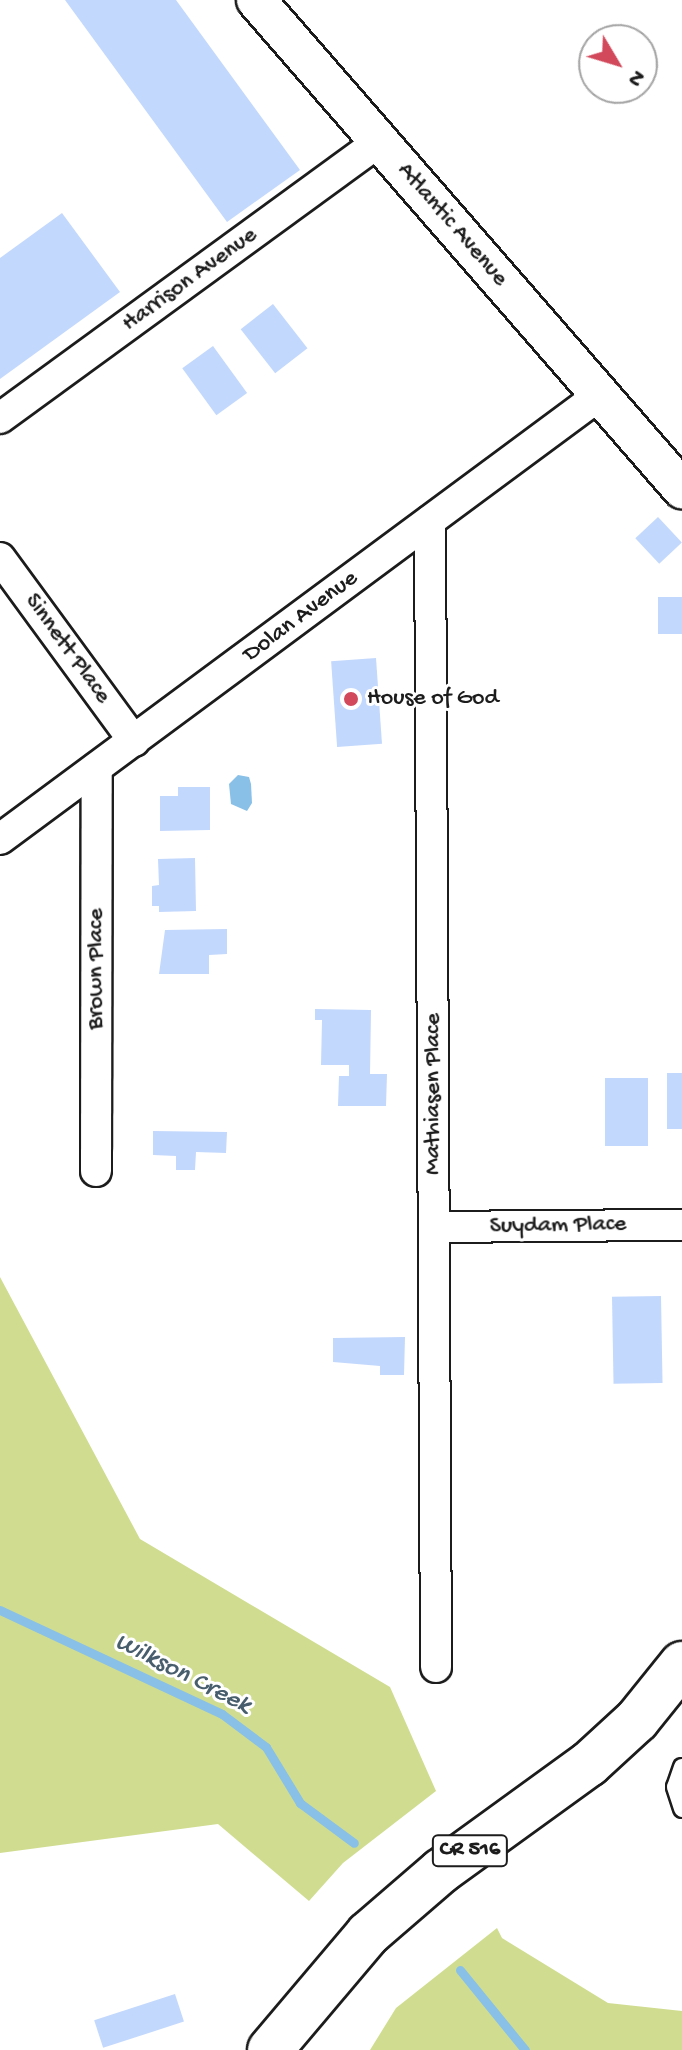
<!DOCTYPE html>
<style>
body{margin:0}
#map{position:relative;width:682px;height:2050px;overflow:hidden;background:#fff;font-family:"Gochi Hand",sans-serif}
div>[style]{position:absolute}
.green>*{inset:0;background:#d0dd90}
.water>*{inset:0;background:#89c0e7}
.stream>*{height:9px;margin:-4.5px;padding:0 4.5px;transform-origin:4.5px;border-radius:4.5px;background:#89c0e7}
.building>*{inset:0;background:#c3d8fd;transform-origin:0 0}
.roads{filter:drop-shadow(2px 0 #1c1c1c) drop-shadow(-2px 0 #1c1c1c) drop-shadow(0 2px #1c1c1c) drop-shadow(0 -2px #1c1c1c)}
.service>*{height:16px;margin:-8px;padding:0 8px;transform-origin:8px;border-radius:8px;background:#fff}
.minor>*{height:30px;margin:-15px;padding:0 15px;transform-origin:15px;border-radius:15px;background:#fff}
.tertiary>*{height:38px;margin:-19px;padding:0 19px;transform-origin:19px;border-radius:19px;background:#fff}
.primary>*{height:44px;margin:-22px;padding:0 22px;transform-origin:22px;border-radius:22px;background:#fff}
.dots>*{width:22px;height:22px;translate:-50% -50%;box-sizing:border-box;border:4px solid #fff;border-radius:50%}
span{translate:-50% -50%;white-space:nowrap;text-align:center;line-height:1.15;-webkit-text-stroke:6px #fff;paint-order:stroke}
.shield-label span{padding:2px 6px;background:#fff;border:2px solid;border-radius:6px;-webkit-text-stroke-width:0}
.shield-label{font-size:22px;color:#1c1c1c;font-weight:700}
.street-label{font-size:24px;color:#1c1c1c}
.poi-label{font-size:24px;color:#1c1c1c}
.left{translate:0 -50%;text-align:left}
.water-label{font-size:26px;color:#485e6d;font-style:italic}
.north{position:absolute;left:578px;top:24px;width:80px;height:80px;box-sizing:border-box;background:#fff;border:2px solid #a4a4a4;border-radius:50%;rotate:128deg;font-size:22px;font-weight:700;line-height:32px;text-align:center;color:#1c1c1c}
.north::after{content:'';display:block;margin:auto;width:28px;height:36px;background:#d1495b;clip-path:polygon(50% 0,100% 100%,50% 72%,0 100%)}
</style>
<div id="map">
<div class="green">
<i style="clip-path:polygon(0 1277px,140px 1539px,390px 1687px,436px 1791px,343px 1863px,309px 1901px,218px 1824px,0 1853px)"></i>
<i style="clip-path:polygon(497px 1928px,502px 1938px,608px 2003px,682px 2011px,682px 2050px,370px 2050px,396px 2008px)"></i>
</div>
<div class="water">
<i style="clip-path:polygon(238px 775px,249px 777px,251px 784px,252px 803px,247px 811px,231px 804px,229px 784px)"></i>
</div>
<div class="stream">
<i style="left:0;top:1610px;width:245px;rotate:25.1deg"></i>
<i style="left:222px;top:1714px;width:55px;rotate:36.9deg"></i>
<i style="left:266px;top:1747px;width:66px;rotate:58.7deg"></i>
<i style="left:300px;top:1803px;width:67px;rotate:36.5deg"></i>
<i style="left:460px;top:1970px;width:103px;rotate:50.9deg"></i>
</div>
<div class="building">
<i style="clip-path:polygon(65px 0,176px 0,300px 170px,227px 222px)"></i>
<i style="clip-path:polygon(62px 213px,120px 292px,0 379px,0 258px)"></i>
<i style="left:273px;top:304px;width:56px;height:41px;rotate:52deg"></i>
<i style="left:213px;top:346px;width:58px;height:38px;rotate:54deg"></i>
<i style="left:658px;top:517px;width:35px;height:31px;rotate:47deg"></i>
<i style="left:658px;top:597px;width:24px;height:37px"></i>
<i style="left:376px;top:658px;width:86px;height:45px;rotate:86deg"></i>
<i style="clip-path:polygon(178px 787px,210px 787px,210px 830px,160px 831px,160px 796px,178px 796px)"></i>
<i style="clip-path:polygon(195px 858px,196px 911px,159px 912px,159px 906px,152px 906px,152px 886px,159px 885px,158px 859px)"></i>
<i style="clip-path:polygon(227px 929px,227px 954px,209px 955px,209px 974px,159px 974px,165px 930px)"></i>
<i style="clip-path:polygon(315px 1009px,371px 1010px,370px 1074px,387px 1074px,386px 1106px,338px 1106px,339px 1076px,349px 1076px,349px 1065px,321px 1065px,322px 1020px,315px 1020px)"></i>
<i style="left:667px;top:1073px;width:15px;height:56px"></i>
<i style="left:605px;top:1078px;width:43px;height:68px"></i>
<i style="clip-path:polygon(153px 1131px,227px 1132px,226px 1153px,196px 1152px,195px 1170px,176px 1170px,176px 1156px,153px 1155px)"></i>
<i style="left:661px;top:1296px;width:87px;height:49px;rotate:89deg"></i>
<i style="clip-path:polygon(405px 1337px,404px 1375px,380px 1375px,380px 1366px,333px 1362px,333px 1338px)"></i>
<i style="left:175px;top:1994px;width:29px;height:85px;rotate:72deg"></i>
</div>
<div class="roads">
<div class="service">
<i style="left:682px;top:1767px;width:21px;rotate:109deg"></i>
<i style="left:675px;top:1787px;width:23px;rotate:72deg"></i>
</div>
<div class="minor">
<i style="left:0;top:418px;width:469px;rotate:-36.1deg"></i>
<i style="left:430px;top:521px;width:1146px;rotate:89.7deg"></i>
<i style="left:0;top:558px;width:227px;rotate:53.8deg"></i>
<i style="left:0;top:839px;width:748px;rotate:-36.52deg"></i>
<i style="left:96px;top:1171px;width:403px;rotate:-89.9deg"></i>
<i style="left:434px;top:1227px;width:248px;rotate:-0.5deg"></i>
</div>
<div class="tertiary">
<i style="left:256px;top:0;width:649px;rotate:48.94deg"></i>
</div>
<div class="primary">
<i style="left:270px;top:2050px;width:152px;rotate:-49.8deg"></i>
<i style="left:368px;top:1934px;width:96px;rotate:-40.8deg"></i>
<i style="left:441px;top:1871px;width:183px;rotate:-35.9deg"></i>
<i style="left:589px;top:1764px;width:65px;rotate:-42.5deg"></i>
<i style="left:637px;top:1720px;width:72px;rotate:-51.2deg"></i>
</div>
</div>
<div class="dots">
<i style="left:351px;top:699px;background:#d1495b"></i>
</div>
<div class="shield-label">
<span style="left:470px;top:1851px">CR 516</span>
</div>
<div class="street-label">
<span style="left:452px;top:225px;rotate:49deg">Atlantic Avenue</span>
<span style="left:190px;top:280px;rotate:-36deg">Harrison Avenue</span>
<span style="left:301px;top:617px;rotate:-37deg">Dolan Avenue</span>
<span style="left:67px;top:649px;rotate:54deg">Sinnett Place</span>
<span style="left:97px;top:969px;rotate:-90deg">Brown Place</span>
<span style="left:434px;top:1094px;rotate:-90deg">Mathiasen Place</span>
<span style="left:558px;top:1226px;rotate:-1deg">Suydam Place</span>
</div>
<div class="poi-label">
<span class="left" style="left:367px;top:699px">House of God</span>
</div>
<div class="water-label">
<span style="left:182px;top:1675px;rotate:27deg">Wilkson Creek</span>
</div>
<div class="north">N</div>
</div>
